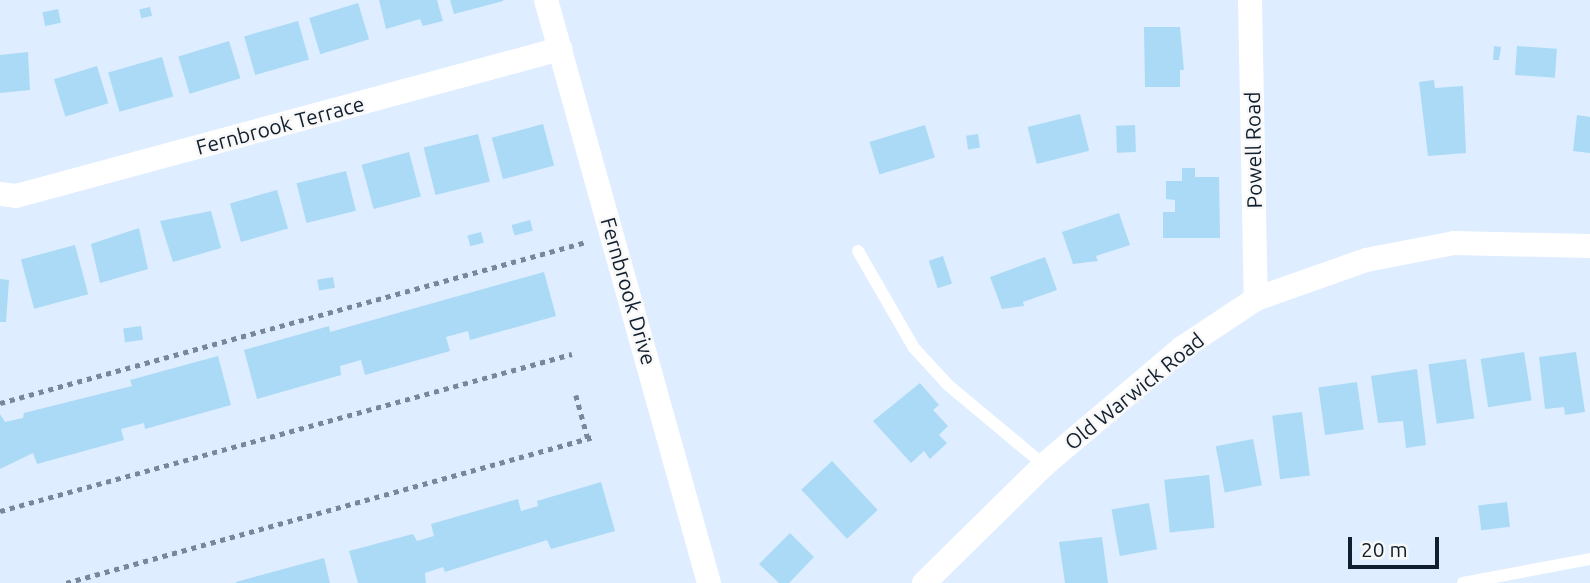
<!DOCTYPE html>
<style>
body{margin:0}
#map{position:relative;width:1590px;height:583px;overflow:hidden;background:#deedff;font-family:Ubuntu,sans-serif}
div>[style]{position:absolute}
.building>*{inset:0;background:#abdaf6;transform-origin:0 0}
.path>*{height:4.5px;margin-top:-2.25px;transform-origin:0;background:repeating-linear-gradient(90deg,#798899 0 5px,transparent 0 10px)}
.service>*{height:12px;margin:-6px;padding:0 6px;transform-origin:6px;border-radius:6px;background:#fff}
.minor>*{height:24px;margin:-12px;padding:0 12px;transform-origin:12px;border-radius:12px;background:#fff}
span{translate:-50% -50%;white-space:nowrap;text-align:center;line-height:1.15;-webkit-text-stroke:5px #f8f8f8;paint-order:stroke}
.street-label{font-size:21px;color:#101e2e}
.scale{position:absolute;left:1348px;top:537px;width:91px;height:32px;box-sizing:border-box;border:4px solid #101e2e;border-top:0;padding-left:9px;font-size:21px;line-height:24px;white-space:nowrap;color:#101e2e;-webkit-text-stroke:5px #f8f8f8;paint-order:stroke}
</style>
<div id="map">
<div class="building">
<i style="clip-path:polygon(379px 0,437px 0,443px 21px,423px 26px,420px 19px,386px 29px)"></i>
<i style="clip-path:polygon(450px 0,503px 0,503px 1px,454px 14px)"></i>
<i style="left:358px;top:3px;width:38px;height:51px;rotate:73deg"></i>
<i style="left:150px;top:7px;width:9px;height:11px;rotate:77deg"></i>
<i style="left:58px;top:9px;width:14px;height:16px;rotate:78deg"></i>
<i style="left:298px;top:21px;width:40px;height:56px;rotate:74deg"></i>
<i style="clip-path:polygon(1144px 27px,1180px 27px,1184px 70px,1180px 70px,1180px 87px,1145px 87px)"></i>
<i style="left:229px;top:41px;width:39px;height:53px;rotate:73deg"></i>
<i style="clip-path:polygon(1494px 46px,1501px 47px,1499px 60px,1493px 60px)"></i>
<i style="left:1517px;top:46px;width:40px;height:29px;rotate:4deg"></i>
<i style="clip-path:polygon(28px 52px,30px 90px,0 93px,0 55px)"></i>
<i style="left:162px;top:57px;width:41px;height:56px;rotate:74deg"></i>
<i style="left:97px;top:66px;width:39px;height:45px;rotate:73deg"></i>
<i style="clip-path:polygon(1434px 80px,1435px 88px,1463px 86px,1466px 153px,1428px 156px,1419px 82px)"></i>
<i style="left:1080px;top:114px;width:38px;height:54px;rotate:76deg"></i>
<i style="clip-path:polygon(1577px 115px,1590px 117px,1590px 153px,1573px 151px)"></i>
<i style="left:543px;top:124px;width:43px;height:53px;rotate:75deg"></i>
<i style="left:925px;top:125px;width:34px;height:58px;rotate:73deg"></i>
<i style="left:1135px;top:125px;width:27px;height:19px;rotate:88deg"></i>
<i style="left:478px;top:134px;width:49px;height:56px;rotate:76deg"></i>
<i style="left:978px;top:134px;width:14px;height:12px;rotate:82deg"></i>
<i style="left:409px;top:152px;width:46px;height:49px;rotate:75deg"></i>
<i style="clip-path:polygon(1182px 168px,1195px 168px,1195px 177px,1219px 177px,1220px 238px,1163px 238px,1163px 212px,1175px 212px,1175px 200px,1166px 199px,1166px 181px,1182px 181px)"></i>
<i style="left:346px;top:171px;width:41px;height:51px;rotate:76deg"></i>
<i style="left:277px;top:190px;width:40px;height:49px;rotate:74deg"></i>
<i style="clip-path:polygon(211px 211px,221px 248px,173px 262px,160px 221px)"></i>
<i style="clip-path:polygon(1119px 213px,1130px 245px,1096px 256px,1098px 261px,1073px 264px,1062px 232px)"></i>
<i style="left:530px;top:220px;width:11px;height:19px;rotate:75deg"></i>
<i style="clip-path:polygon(139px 228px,148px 269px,100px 283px,91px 244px)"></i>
<i style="left:481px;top:232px;width:11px;height:14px;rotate:75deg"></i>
<i style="left:75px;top:245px;width:51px;height:56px;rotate:75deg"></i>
<i style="left:943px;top:256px;width:29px;height:15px;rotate:72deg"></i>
<i style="clip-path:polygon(1045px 257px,1057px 290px,1023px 302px,1024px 306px,1002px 309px,990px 277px)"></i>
<i style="clip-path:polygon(544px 272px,556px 316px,470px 340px,468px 331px,446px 337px,450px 351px,365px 375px,361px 360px,340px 366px,341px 375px,257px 399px,244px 350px,329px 326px,330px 332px)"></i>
<i style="left:333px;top:277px;width:11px;height:16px;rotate:80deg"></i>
<i style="clip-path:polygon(0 279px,9px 280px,6px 322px,0 322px)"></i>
<i style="left:141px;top:326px;width:14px;height:18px;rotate:82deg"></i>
<i style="left:1524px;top:352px;width:49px;height:44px;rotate:81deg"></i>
<i style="clip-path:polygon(1576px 352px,1585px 412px,1565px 415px,1564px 407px,1545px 409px,1539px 357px)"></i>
<i style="clip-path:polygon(218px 356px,231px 405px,145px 429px,144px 423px,121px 429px,124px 440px,37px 464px,33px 453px,0 469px,0 414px,5px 422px,23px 418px,24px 413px,132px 386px,130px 380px)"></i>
<i style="left:1466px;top:359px;width:60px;height:38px;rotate:82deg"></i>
<i style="clip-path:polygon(1417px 369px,1426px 445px,1406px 448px,1403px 421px,1378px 423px,1371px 376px)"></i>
<i style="left:1357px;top:382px;width:48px;height:39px;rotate:82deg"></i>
<i style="clip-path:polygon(920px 383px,939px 405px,933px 410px,948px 426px,939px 435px,947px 443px,930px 459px,924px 451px,911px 463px,873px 421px)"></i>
<i style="left:1302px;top:412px;width:64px;height:30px;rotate:83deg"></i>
<i style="left:1253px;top:439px;width:47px;height:38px;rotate:79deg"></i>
<i style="left:832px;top:461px;width:67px;height:42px;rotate:47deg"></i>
<i style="left:1209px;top:475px;width:53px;height:45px;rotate:84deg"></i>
<i style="clip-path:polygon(601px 482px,615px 531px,551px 549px,547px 540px,445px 572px,443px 567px,425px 573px,426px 583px,358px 583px,349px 551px,413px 534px,417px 541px,434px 536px,431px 524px,518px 499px,521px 511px,538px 506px,537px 501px)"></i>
<i style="left:1507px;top:502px;width:25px;height:29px;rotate:83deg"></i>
<i style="left:1149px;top:503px;width:47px;height:38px;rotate:80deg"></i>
<i style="clip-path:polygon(790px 533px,814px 557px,789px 583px,779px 583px,759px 564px)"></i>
<i style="clip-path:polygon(1102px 537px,1108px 583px,1065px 583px,1059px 542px)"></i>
<i style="clip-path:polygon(324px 558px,330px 583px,236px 583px,236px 582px)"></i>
</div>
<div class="path">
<i style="left:576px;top:395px;width:46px;rotate:74.7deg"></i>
<i style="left:0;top:403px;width:608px;rotate:-15.36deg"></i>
<i style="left:0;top:511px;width:593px;rotate:-15.35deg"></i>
<i style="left:66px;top:583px;width:547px;rotate:-15.48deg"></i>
</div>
<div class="service">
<i style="left:858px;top:251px;width:112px;rotate:60deg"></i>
<i style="left:914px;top:348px;width:50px;rotate:47.4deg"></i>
<i style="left:948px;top:385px;width:125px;rotate:39.8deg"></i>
<i style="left:1463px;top:583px;width:129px;rotate:-10.7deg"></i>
</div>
<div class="minor">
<i style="left:546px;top:0;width:605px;rotate:74.38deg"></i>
<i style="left:1250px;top:0;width:299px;rotate:88.9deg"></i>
<i style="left:0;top:194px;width:16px;rotate:7deg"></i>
<i style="left:16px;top:196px;width:564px;rotate:-15.12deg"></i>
<i style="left:924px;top:583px;width:168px;rotate:-44.5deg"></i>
<i style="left:1044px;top:465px;width:181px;rotate:-40.3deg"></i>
<i style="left:1182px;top:348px;width:89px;rotate:-33.5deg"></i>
<i style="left:1256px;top:299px;width:117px;rotate:-19.5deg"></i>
<i style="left:1366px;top:260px;width:90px;rotate:-10.9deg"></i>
<i style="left:1454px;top:243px;width:136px;rotate:1.3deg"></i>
</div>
<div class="street-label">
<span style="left:280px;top:125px;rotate:-15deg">Fernbrook Terrace</span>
<span style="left:1253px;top:150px;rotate:-91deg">Powell Road</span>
<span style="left:629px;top:291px;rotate:74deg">Fernbrook Drive</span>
<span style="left:1134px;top:391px;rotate:-39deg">Old Warwick Road</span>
</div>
<div class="scale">20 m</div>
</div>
